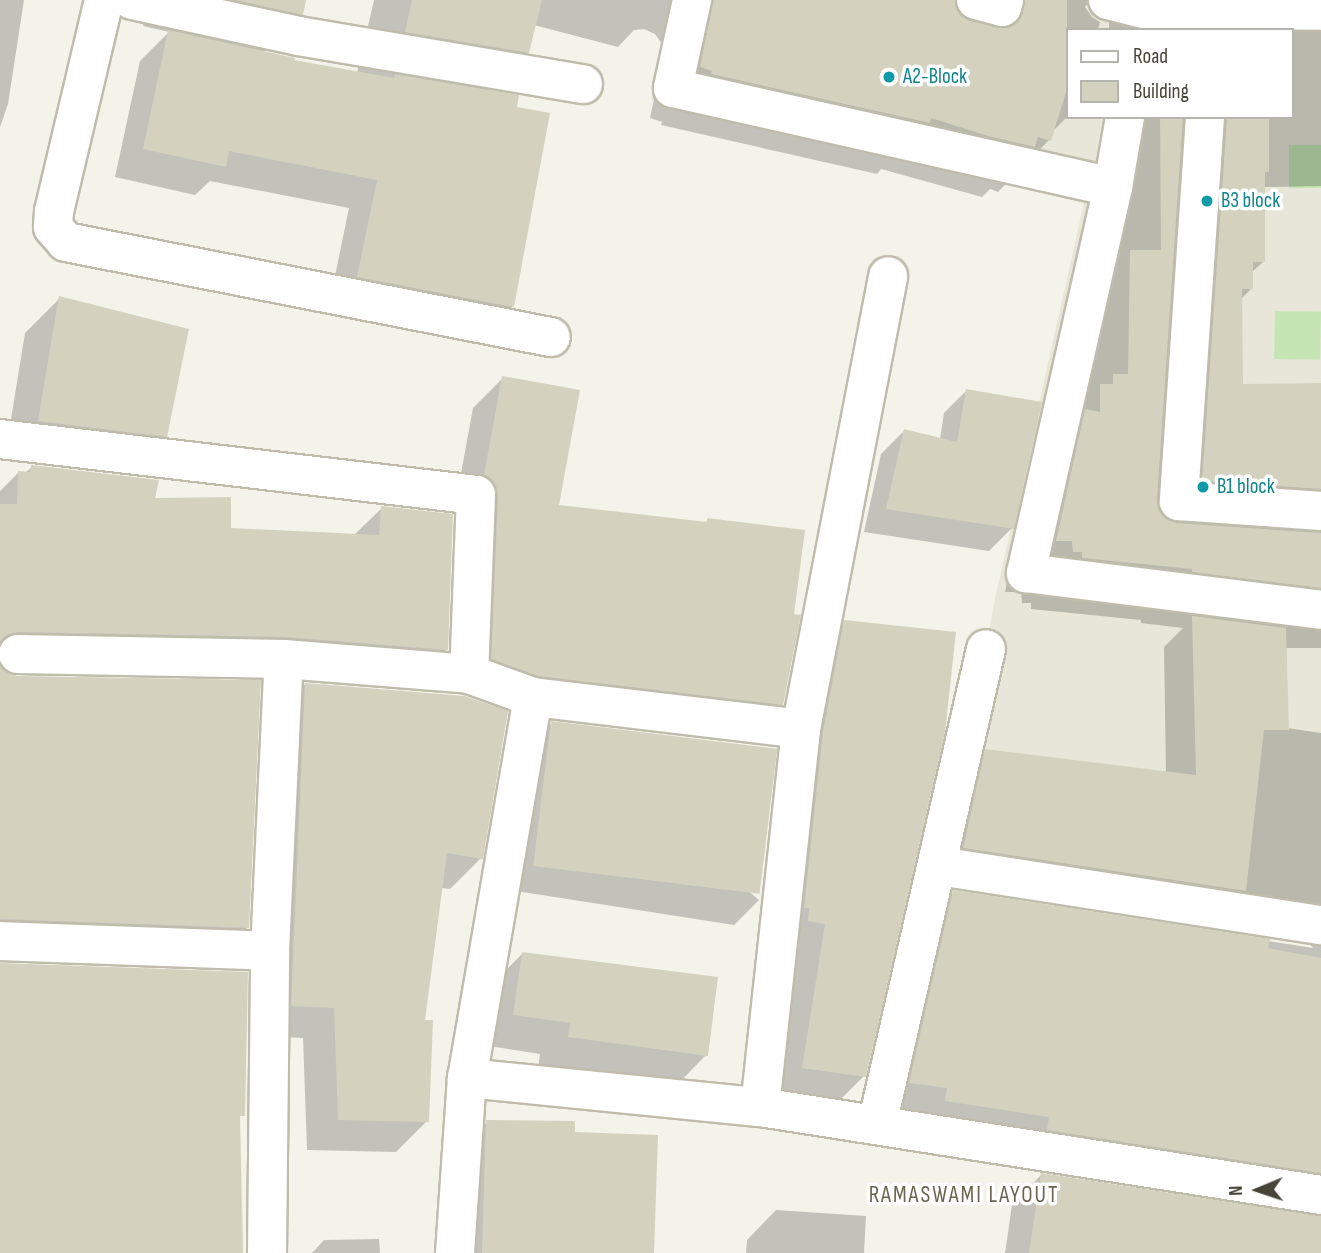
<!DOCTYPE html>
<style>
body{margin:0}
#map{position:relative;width:1321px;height:1253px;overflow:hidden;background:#f4f3e9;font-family:"Sofia Sans Condensed",sans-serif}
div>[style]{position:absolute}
.residential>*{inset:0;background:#e7e6d8}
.green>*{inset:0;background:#c5e5b5;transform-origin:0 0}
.shadow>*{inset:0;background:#0003}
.building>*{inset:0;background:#d4d1bf;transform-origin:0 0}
.roads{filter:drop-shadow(2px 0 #bfbcac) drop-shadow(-2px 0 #bfbcac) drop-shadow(0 2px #bfbcac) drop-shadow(0 -2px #bfbcac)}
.street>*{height:38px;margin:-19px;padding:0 19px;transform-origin:19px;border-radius:19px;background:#fff}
.dots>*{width:19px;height:19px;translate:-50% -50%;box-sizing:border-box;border:4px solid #fff;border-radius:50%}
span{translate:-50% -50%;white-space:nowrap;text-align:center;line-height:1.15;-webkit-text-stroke:7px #fff;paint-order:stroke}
.culture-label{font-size:21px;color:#0d838f}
.left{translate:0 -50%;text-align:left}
.neighbourhood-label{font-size:23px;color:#696450;letter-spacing:2px}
.legend{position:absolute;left:1066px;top:28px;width:228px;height:91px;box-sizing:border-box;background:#fff;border:2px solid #b5b4af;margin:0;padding:9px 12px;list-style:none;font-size:21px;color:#474438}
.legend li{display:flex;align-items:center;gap:14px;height:35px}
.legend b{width:35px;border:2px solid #b5b4af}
.north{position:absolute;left:1223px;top:1155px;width:70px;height:70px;-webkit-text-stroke:5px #fff;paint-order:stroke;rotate:268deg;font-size:19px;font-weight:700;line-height:28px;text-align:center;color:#474438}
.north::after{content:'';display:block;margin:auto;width:24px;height:32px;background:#474438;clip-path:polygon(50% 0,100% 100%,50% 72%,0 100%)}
</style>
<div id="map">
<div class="residential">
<i style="clip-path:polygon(evenodd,671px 0,1321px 0,1321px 920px,950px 857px,994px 603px,1084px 203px,651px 100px,671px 0,1067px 30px,1291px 30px,1291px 117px,1067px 117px,1067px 30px)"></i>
</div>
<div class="green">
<i style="left:1289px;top:145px;width:32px;height:43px"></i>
<i style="left:1275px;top:311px;width:46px;height:48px;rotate:1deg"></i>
</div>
<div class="shadow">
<i style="clip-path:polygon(0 0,24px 0,8px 104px,0 127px)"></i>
<i style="clip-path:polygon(148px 0,305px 0,302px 14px,263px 53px,292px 62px,357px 73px,374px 0,1091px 0,1085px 7px,1092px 17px,1100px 22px,1098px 30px,1067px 30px,1067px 117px,1051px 133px,1049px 140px,998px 192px,990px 189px,982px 197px,881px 169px,877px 174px,661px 125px,662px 122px,650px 118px,663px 56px,662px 44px,655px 34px,644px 29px,634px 30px,618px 47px,534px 25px,528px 52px,488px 92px,512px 307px,484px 336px,329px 305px,349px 208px,210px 181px,195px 195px,115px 177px,140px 61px,169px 32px,143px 26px)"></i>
<i style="clip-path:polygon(1109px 0,1321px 0,1321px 186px,1263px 187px,1264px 261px,1251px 273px,1251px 289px,1241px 299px,1241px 385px,1321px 385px,1321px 648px,1285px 648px,1287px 728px,1321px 733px,1321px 1253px,1005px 1253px,1012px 1205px,1041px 1175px,1313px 1218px,1305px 1207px,881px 1112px,924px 922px,954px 892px,1313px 948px,1305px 937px,934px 877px,956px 781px,986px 751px,1166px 773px,1164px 647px,1183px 628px,1141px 623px,1141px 620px,1031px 609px,1031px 603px,1022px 603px,1021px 592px,1005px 592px,1109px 117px,1291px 117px,1291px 30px,1109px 30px)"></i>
<i style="clip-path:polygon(60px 298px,166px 436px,131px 470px,5px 456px,25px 333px)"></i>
<i style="clip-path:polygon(503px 378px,557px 507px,705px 523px,708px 520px,782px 704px,752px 734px,462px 689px,468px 527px,455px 506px,473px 408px)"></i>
<i style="clip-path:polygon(967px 390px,1012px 528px,989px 551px,864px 532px,881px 454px,904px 431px,940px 439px,944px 413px)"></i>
<i style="clip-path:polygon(32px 467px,153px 499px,229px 530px,354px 535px,382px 508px,446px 650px,412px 684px,249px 670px,0 666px,0 491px,19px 472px,25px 473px)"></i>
<i style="clip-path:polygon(845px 621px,864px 1076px,825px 1115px,764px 1107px,806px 660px)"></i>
<i style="clip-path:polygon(0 668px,247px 928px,213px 962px,0 954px)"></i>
<i style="clip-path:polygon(305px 684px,481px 858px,450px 889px,441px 888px,423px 1021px,427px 1121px,396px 1152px,307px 1150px,303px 1038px,261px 1036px,274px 715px)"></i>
<i style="clip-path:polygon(552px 723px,759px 900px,734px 925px,503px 889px,527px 748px)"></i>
<i style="clip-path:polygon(522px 954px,706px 1055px,676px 1086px,538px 1068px,540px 1054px,483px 1045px,492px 984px)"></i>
<i style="clip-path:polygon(487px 1122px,652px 1253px,455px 1253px,458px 1151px)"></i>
<i style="clip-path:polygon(776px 1210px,866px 1216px,864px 1253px,746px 1253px,747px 1240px)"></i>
<i style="clip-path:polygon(379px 1239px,380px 1253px,312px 1253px,324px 1240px)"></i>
</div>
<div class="building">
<i style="clip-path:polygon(235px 0,306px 0,303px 15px)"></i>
<i style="clip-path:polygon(412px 0,542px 0,529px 53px,405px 32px)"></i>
<i style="clip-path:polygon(713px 0,955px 0,960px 15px,970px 21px,1007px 28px,1018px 22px,1025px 0,1067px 0,1067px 89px,1051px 141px,1038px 137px,1035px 147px,988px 136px,931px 118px,930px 123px,711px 74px,712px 71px,700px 67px)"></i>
<i style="clip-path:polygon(168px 30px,295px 58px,294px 60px,394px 78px,395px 74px,519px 95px,517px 107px,550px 113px,514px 307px,357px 277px,377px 180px,229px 151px,226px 167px,143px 149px)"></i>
<i style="clip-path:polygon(1160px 117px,1183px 117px,1157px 500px,1159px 510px,1166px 519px,1177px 523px,1321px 533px,1321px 588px,1192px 572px,1192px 569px,1082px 558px,1082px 552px,1073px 552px,1072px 541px,1056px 541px,1085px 409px,1100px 412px,1100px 384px,1113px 384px,1113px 374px,1128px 374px,1130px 250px,1161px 250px)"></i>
<i style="clip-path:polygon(1227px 117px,1269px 117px,1269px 172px,1265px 172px,1265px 262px,1253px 262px,1253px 289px,1242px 289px,1243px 384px,1321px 383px,1321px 489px,1202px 481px)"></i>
<i style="clip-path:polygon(59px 296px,189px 329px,167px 437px,38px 421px)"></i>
<i style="clip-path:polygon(502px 376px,580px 390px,559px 505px,707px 522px,707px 518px,805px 530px,794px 614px,801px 615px,783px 705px,538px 676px,491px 659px,498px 496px,495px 485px,484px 475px)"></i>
<i style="clip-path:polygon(966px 389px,1042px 402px,1014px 529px,886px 509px,904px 429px,957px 442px)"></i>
<i style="clip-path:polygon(31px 465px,159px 480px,155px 498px,231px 497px,231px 528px,379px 535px,381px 506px,453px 514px,448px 650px,284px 637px,18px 632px,8px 635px,0 642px,0 504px,17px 504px,18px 471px,30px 472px)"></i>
<i style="clip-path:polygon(1192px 616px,1286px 628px,1289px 730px,1264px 730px,1246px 891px,963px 848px,985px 749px,1196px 775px)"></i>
<i style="clip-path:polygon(844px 620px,956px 632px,945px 732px,866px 1077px,802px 1068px,825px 924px,808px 921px,809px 908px,804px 908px,823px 732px)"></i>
<i style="clip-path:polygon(0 666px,7px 673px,18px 676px,261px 680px,249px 928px,0 919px)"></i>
<i style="clip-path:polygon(305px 683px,464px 696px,508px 711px,483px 859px,447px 853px,425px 1020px,433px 1020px,429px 1122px,338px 1120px,334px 1008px,291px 1006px)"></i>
<i style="left:551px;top:721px;width:228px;height:146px;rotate:7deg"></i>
<i style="clip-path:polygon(953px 890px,1270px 939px,1268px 948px,1321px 958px,1321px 1173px,1047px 1130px,1049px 1117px,945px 1101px,947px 1088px,909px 1083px)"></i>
<i style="clip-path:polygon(522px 952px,718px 977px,708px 1056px,568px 1037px,570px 1023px,513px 1015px)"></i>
<i style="clip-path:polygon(0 963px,248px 972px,245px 1116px,240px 1116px,243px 1253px,0 1253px)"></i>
<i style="clip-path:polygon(486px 1120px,575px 1121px,575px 1132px,658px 1135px,654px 1253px,482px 1253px)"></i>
<i style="clip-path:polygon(1041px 1173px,1321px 1216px,1321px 1253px,1029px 1253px)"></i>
</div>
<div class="roads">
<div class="street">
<i style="left:104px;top:0;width:217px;rotate:103.3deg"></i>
<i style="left:54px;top:211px;width:16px;rotate:94deg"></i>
<i style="left:53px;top:227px;width:20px;rotate:49deg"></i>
<i style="left:66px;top:242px;width:494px;rotate:11.1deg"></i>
<i style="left:132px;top:0;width:170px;rotate:12.2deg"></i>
<i style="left:298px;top:36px;width:289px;rotate:9.6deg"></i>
<i style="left:692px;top:0;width:90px;rotate:102.2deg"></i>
<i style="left:673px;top:88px;width:451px;rotate:12.7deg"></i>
<i style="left:976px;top:0;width:27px;rotate:15deg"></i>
<i style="left:1002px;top:7px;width:7px;rotate:-74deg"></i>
<i style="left:1108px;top:0;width:37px;rotate:14deg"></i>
<i style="left:1144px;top:9px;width:177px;rotate:0.6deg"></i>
<i style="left:1125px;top:117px;width:71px;rotate:99.7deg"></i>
<i style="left:1113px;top:187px;width:396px;rotate:102.7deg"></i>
<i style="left:1026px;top:573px;width:297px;rotate:7.1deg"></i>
<i style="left:1205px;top:117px;width:385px;rotate:93.9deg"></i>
<i style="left:1179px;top:501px;width:142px;rotate:4deg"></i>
<i style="left:0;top:439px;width:479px;rotate:6.7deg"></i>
<i style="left:476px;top:495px;width:179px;rotate:92.2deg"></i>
<i style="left:18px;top:654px;width:266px;rotate:1.1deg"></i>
<i style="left:284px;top:659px;width:186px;rotate:4.6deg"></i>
<i style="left:469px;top:674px;width:68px;rotate:19.8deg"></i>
<i style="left:533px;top:697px;width:270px;rotate:6.8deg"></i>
<i style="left:533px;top:697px;width:387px;rotate:99.8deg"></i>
<i style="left:467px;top:1078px;width:294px;rotate:5.7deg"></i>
<i style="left:760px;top:1107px;width:568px;rotate:8.91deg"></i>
<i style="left:938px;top:866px;width:388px;rotate:8.8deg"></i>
<i style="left:0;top:941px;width:270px;rotate:2.1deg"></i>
<i style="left:760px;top:1107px;width:380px;rotate:-83.8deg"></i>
<i style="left:801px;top:729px;width:461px;rotate:-79.1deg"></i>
<i style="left:877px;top:1125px;width:488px;rotate:-77.1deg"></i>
<i style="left:267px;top:1253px;width:302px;rotate:-89.4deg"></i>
<i style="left:270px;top:951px;width:292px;rotate:-87.3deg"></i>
<i style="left:455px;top:1253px;width:175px;rotate:-86.1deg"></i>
</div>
</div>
<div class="dots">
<i style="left:889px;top:77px;background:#0f9aa8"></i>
<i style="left:1207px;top:201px;background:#0f9aa8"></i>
<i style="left:1203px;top:487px;background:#0f9aa8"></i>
</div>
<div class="culture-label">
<span class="left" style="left:903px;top:77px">A2-Block</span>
<span class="left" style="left:1221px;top:201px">B3 block</span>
<span class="left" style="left:1217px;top:487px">B1 block</span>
</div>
<div class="neighbourhood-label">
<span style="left:964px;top:1195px">RAMASWAMI LAYOUT</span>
</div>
<ul class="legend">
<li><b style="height:9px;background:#fff"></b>Road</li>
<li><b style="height:19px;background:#d4d1bf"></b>Building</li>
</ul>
<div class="north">N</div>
</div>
